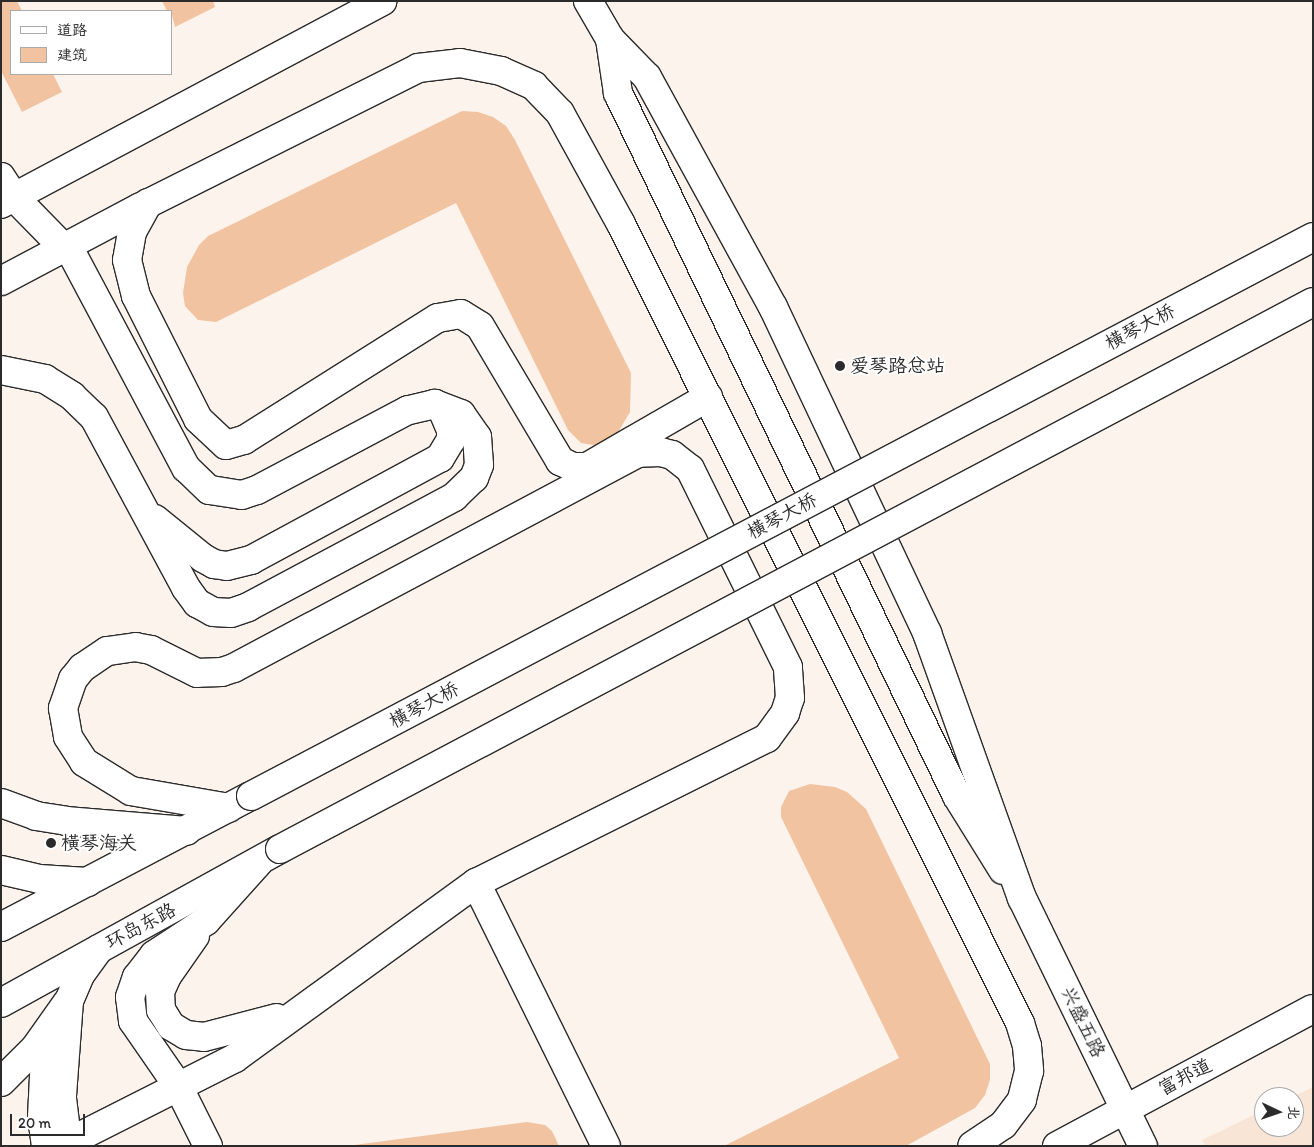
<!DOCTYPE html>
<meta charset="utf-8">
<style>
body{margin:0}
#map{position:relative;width:1314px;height:1147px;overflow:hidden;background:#fcf3ec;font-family:Itim,"LXGW WenKai TC",sans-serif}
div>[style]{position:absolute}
.built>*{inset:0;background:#f9e5d6}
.building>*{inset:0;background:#f2c3a1}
.roads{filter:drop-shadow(1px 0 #2b2b2b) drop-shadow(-1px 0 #2b2b2b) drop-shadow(0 1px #2b2b2b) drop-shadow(0 -1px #2b2b2b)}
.minor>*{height:28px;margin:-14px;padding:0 14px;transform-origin:14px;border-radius:14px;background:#fff}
.major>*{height:28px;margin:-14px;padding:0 14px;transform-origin:14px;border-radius:14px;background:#fff}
.bridges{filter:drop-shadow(1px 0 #2b2b2b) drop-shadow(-1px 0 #2b2b2b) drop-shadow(0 1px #2b2b2b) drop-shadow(0 -1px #2b2b2b)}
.major-bridge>*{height:28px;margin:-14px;padding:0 14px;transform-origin:14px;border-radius:14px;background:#fff}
.dots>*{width:14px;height:14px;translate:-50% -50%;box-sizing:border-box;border:2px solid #fff;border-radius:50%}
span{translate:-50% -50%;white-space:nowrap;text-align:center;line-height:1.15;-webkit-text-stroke:4px #fff;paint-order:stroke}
.street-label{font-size:19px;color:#2b2b2b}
.poi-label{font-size:19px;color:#2b2b2b}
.left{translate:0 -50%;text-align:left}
.frame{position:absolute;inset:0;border:2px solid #2b2b2b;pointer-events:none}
.legend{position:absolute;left:10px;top:10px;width:162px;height:65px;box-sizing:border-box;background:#fff;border:1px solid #aaa;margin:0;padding:6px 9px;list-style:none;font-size:15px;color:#2b2b2b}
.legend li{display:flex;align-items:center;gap:10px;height:25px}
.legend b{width:25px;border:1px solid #aaa}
.north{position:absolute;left:1254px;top:1087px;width:50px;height:50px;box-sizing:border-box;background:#fff;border:1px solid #aaa;border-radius:50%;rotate:93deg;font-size:14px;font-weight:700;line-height:20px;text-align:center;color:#2b2b2b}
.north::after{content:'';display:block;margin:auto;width:18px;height:22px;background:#2b2b2b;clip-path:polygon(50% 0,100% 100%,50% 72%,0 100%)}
.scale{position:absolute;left:10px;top:1114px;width:75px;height:22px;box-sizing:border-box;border:2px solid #2b2b2b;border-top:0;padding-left:6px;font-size:15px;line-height:18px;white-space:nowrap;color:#2b2b2b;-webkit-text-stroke:4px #fff;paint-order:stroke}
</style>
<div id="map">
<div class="built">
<i style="clip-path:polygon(1313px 1087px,1313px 1146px,1205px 1146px,1202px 1140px,1264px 1110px,1264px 1127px,1294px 1127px,1292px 1097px)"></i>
</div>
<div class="building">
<i style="clip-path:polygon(1px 1px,17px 1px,22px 11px,11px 11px,11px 74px,53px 74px,62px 92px,22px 112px,1px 71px)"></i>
<i style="clip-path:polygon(162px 1px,213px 1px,215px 7px,175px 27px,171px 11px,167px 11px)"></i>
<i style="clip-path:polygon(462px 111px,478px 112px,493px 117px,506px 126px,515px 140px,631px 373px,630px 412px,617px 434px,599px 446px,581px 443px,568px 430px,456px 203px,216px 322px,198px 320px,185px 306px,183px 293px,187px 267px,199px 245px,208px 236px)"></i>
<i style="clip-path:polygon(810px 784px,835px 787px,847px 792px,866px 809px,990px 1064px,990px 1080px,985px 1095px,975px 1108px,906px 1146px,724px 1146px,899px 1058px,781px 817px,781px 807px,789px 791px)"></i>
<i style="clip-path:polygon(527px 1122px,545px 1125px,552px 1131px,559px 1146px,347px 1146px)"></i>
</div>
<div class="roads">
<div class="minor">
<i style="left:588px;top:1px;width:44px;rotate:59.9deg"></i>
<i style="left:610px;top:39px;width:53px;rotate:45.8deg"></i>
<i style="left:647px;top:77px;width:262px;rotate:61.3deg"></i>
<i style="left:773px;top:307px;width:361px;rotate:64.7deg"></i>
<i style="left:927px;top:633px;width:282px;rotate:70.3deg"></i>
<i style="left:1022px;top:898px;width:276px;rotate:64deg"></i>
<i style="left:610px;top:39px;width:55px;rotate:81.6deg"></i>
<i style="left:618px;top:93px;width:780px;rotate:64.26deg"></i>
<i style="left:957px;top:796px;width:87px;rotate:58.1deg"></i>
<i style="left:1px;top:177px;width:24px;rotate:57deg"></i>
<i style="left:14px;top:197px;width:71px;rotate:45.6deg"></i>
<i style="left:148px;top:203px;width:33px;rotate:119deg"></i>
<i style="left:132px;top:232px;width:28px;rotate:100deg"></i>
<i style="left:127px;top:260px;width:37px;rotate:76deg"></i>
<i style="left:136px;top:296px;width:138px;rotate:63.2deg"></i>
<i style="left:198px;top:419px;width:38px;rotate:43deg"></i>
<i style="left:226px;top:445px;width:19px;rotate:-16deg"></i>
<i style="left:244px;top:440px;width:229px;rotate:-32.2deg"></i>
<i style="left:438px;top:318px;width:23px;rotate:-10deg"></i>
<i style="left:461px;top:314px;width:22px;rotate:32deg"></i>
<i style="left:480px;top:326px;width:157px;rotate:59.3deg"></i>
<i style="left:560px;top:461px;width:14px;rotate:25deg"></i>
<i style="left:573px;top:467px;width:14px"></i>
<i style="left:587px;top:467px;width:140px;rotate:-30deg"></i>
<i style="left:1px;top:204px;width:432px;rotate:-28deg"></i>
<i style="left:1px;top:281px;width:156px;rotate:-27.9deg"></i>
<i style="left:139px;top:208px;width:312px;rotate:-26.6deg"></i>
<i style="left:418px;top:68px;width:42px;rotate:-6.8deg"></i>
<i style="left:460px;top:63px;width:42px;rotate:11deg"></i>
<i style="left:501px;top:71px;width:36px;rotate:24deg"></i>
<i style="left:534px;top:86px;width:37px;rotate:46deg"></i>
<i style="left:560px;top:113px;width:127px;rotate:61.2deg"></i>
<i style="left:621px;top:224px;width:893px;rotate:63.46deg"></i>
<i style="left:1020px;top:1023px;width:24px;rotate:73deg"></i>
<i style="left:1027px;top:1046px;width:25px;rotate:85deg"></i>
<i style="left:1029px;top:1071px;width:30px;rotate:104deg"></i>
<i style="left:1022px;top:1100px;width:31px;rotate:127deg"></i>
<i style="left:1003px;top:1125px;width:37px;rotate:146deg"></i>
<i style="left:1px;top:370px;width:45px;rotate:11.6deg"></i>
<i style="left:45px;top:379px;width:32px;rotate:32deg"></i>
<i style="left:72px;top:396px;width:30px;rotate:44deg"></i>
<i style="left:94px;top:417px;width:194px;rotate:61.7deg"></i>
<i style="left:186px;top:588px;width:19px;rotate:54deg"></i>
<i style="left:197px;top:603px;width:18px;rotate:29deg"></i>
<i style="left:213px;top:612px;width:18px;rotate:3deg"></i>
<i style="left:231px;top:613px;width:18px;rotate:-19deg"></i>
<i style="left:248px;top:607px;width:234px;rotate:-28.1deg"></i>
<i style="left:454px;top:497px;width:28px;rotate:-44deg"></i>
<i style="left:474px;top:478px;width:14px;rotate:-69deg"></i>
<i style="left:479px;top:465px;width:28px;rotate:-94deg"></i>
<i style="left:477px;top:437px;width:28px;rotate:-125deg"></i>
<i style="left:461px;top:414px;width:28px;rotate:-159deg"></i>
<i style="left:435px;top:404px;width:28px;rotate:167deg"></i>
<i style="left:408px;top:410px;width:171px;rotate:152.1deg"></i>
<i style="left:257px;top:490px;width:16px;rotate:162deg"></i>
<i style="left:242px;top:495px;width:33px;rotate:-171deg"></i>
<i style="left:209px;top:490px;width:32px;rotate:-136deg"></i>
<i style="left:186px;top:468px;width:251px;rotate:-118deg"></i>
<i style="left:155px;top:519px;width:62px;rotate:39.1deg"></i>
<i style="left:203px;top:558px;width:13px;rotate:29deg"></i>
<i style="left:214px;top:564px;width:13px;rotate:9deg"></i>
<i style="left:227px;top:566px;width:25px;rotate:-14deg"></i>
<i style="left:251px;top:560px;width:215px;rotate:-28.4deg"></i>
<i style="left:440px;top:458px;width:21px;rotate:-59deg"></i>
<i style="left:451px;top:440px;width:10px;rotate:-90deg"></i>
<i style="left:451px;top:430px;width:21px;rotate:-113deg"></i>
<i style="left:443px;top:411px;width:11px;rotate:-139deg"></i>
<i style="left:1px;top:803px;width:37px;rotate:20deg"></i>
<i style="left:36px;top:816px;width:30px;rotate:9deg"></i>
<i style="left:66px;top:821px;width:121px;rotate:4.7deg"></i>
<i style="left:1px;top:870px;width:39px;rotate:13deg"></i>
<i style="left:39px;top:879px;width:49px;rotate:3.5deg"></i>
<i style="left:476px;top:883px;width:293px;rotate:63.7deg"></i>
<i style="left:195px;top:936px;width:49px;rotate:125deg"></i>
<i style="left:167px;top:976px;width:17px;rotate:114deg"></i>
<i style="left:160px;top:992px;width:18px;rotate:87deg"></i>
<i style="left:161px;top:1010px;width:19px;rotate:58deg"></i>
<i style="left:171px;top:1026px;width:17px;rotate:31deg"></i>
<i style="left:186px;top:1035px;width:18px;rotate:6deg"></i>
<i style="left:204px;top:1037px;width:75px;rotate:-14.6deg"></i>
<i style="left:1px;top:1082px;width:48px;rotate:-45deg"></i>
<i style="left:35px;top:1048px;width:55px;rotate:-54.6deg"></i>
<i style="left:46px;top:1146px;width:29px;rotate:-98deg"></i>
<i style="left:42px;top:1117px;width:41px;rotate:-87.2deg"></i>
<i style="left:44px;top:1076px;width:15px;rotate:-70deg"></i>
<i style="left:61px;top:1146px;width:195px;rotate:-26.8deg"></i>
<i style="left:235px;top:1058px;width:298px;rotate:-36deg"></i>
<i style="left:476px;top:883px;width:325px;rotate:-26.5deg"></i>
<i style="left:767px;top:738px;width:31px;rotate:-54deg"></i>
<i style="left:785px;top:713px;width:16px;rotate:-72deg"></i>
<i style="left:790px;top:698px;width:31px;rotate:-94deg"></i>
<i style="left:788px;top:667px;width:221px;rotate:-116.3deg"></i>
<i style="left:690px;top:469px;width:23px;rotate:-142deg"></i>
<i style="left:672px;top:455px;width:11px;rotate:-165deg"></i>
<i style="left:661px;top:452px;width:23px;rotate:178deg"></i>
<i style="left:638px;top:453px;width:458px;rotate:152deg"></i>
<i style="left:234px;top:668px;width:13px;rotate:162deg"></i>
<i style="left:222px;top:672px;width:25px;rotate:178deg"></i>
<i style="left:197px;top:673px;width:51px;rotate:-153.4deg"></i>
<i style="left:151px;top:650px;width:15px;rotate:-169deg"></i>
<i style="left:136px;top:647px;width:29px;rotate:172deg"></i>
<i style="left:107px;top:651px;width:30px;rotate:146deg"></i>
<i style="left:82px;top:668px;width:14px;rotate:129deg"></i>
<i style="left:73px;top:679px;width:31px;rotate:109deg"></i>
<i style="left:63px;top:708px;width:29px;rotate:80deg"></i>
<i style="left:68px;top:737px;width:30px;rotate:57deg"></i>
<i style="left:84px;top:762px;width:55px;rotate:31.7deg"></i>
<i style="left:131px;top:791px;width:99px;rotate:9.8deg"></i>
<i style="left:75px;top:1146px;width:17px;rotate:-121deg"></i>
<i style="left:66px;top:1131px;width:35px;rotate:-97deg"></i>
<i style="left:62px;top:1096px;width:95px;rotate:-85.8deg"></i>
<i style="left:69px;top:1001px;width:28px;rotate:-67deg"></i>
<i style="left:80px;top:975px;width:32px;rotate:-54deg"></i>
<i style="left:208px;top:1146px;width:67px;rotate:-116.6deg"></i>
<i style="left:178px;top:1086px;width:79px;rotate:-124.7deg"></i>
<i style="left:133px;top:1021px;width:24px;rotate:-97deg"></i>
<i style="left:130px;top:997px;width:21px;rotate:-71deg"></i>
<i style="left:137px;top:977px;width:28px;rotate:-52deg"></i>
<i style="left:154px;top:955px;width:62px;rotate:-33.2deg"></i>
<i style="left:206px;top:921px;width:79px;rotate:-48.1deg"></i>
<i style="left:1057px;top:1146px;width:290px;rotate:-28.2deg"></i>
</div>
<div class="major">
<i style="left:1px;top:927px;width:282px;rotate:-27.7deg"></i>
<i style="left:1px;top:1003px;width:319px;rotate:-28.9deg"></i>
</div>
</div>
<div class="bridges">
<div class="major-bridge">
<i style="left:251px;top:796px;width:1200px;rotate:-27.76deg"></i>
<i style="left:280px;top:849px;width:1169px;rotate:-27.9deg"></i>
</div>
</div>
<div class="dots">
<i style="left:840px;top:366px;background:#2b2b2b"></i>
<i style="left:51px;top:843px;background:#2b2b2b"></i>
</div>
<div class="street-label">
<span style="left:1140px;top:327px;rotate:-28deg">横琴大桥</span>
<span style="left:782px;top:516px;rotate:-28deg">横琴大桥</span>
<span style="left:424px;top:705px;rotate:-28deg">横琴大桥</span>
<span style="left:141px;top:926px;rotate:-28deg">环岛东路</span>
<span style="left:1083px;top:1022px;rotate:64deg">兴盛五路</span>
<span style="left:1185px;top:1077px;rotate:-28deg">富邦道</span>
</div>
<div class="poi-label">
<span class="left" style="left:850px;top:366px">爱琴路总站</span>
<span class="left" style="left:61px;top:843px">横琴海关</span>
</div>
<div class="frame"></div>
<ul class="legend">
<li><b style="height:6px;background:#fff"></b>道路</li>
<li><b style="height:14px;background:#f2c3a1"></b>建筑</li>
</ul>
<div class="north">北</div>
<div class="scale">20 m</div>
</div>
